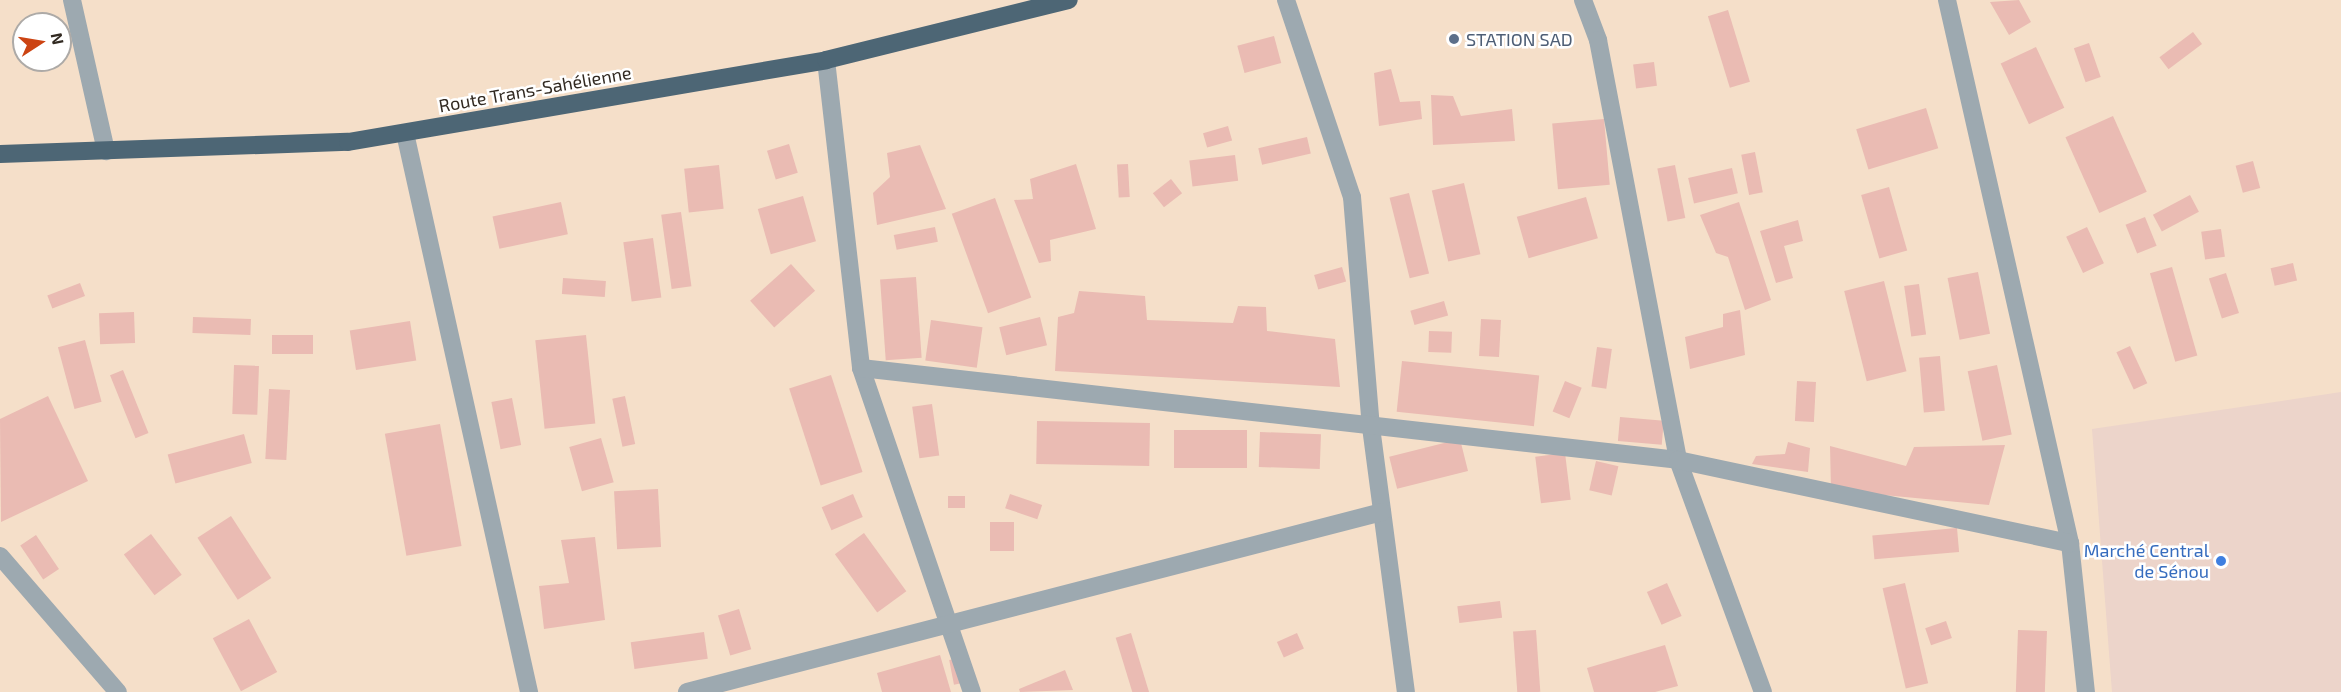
<!DOCTYPE html>
<meta charset="utf-8">
<style>
body{margin:0}
#map{position:relative;width:2341px;height:692px;overflow:hidden;background:#f5dfc9;font-family:"Exo 2",sans-serif}
div>[style]{position:absolute}
.commercial>*{inset:0;background:#ecd4ca}
.building>*{inset:0;background:#eabbb3;transform-origin:0 0}
.street>*{height:18px;margin:-9px;padding:0 9px;transform-origin:9px;border-radius:9px;background:#9da9b0}
.highway>*{height:18px;margin:-9px;padding:0 9px;transform-origin:9px;border-radius:9px;background:#4d6675}
.dots>*{width:16px;height:16px;translate:-50% -50%;box-sizing:border-box;border:3px solid #fff;border-radius:50%}
span{translate:-50% -50%;white-space:nowrap;text-align:center;line-height:1.15;-webkit-text-stroke:5px #fff;paint-order:stroke}
.service-label{font-size:18px;color:#4e5e75}
.left{translate:0 -50%;text-align:left}
.street-label{font-size:18px;color:#322a22}
.shop-label{font-size:18px;color:#366cbe}
.right{translate:-100% -50%;text-align:right}
.north{position:absolute;left:12px;top:12px;width:60px;height:60px;box-sizing:border-box;background:#fff;border:2px solid #adaaa7;border-radius:50%;rotate:78deg;font-size:16px;font-weight:700;line-height:24px;text-align:center;color:#322a22}
.north::after{content:'';display:block;margin:auto;width:21px;height:27px;background:#cc4413;clip-path:polygon(50% 0,100% 100%,50% 72%,0 100%)}
</style>
<div id="map">
<div class="commercial">
<i style="clip-path:polygon(2341px 392px,2341px 692px,2112px 692px,2092px 429px)"></i>
</div>
<div class="building">
<i style="clip-path:polygon(2019px 0,2031px 22px,2009px 35px,1990px 2px)"></i>
<i style="left:1728px;top:10px;width:75px;height:21px;rotate:73deg"></i>
<i style="left:2193px;top:32px;width:15px;height:42px;rotate:53deg"></i>
<i style="left:1274px;top:36px;width:28px;height:38px;rotate:75deg"></i>
<i style="left:2089px;top:43px;width:36px;height:16px;rotate:71deg"></i>
<i style="left:2036px;top:47px;width:67px;height:39px;rotate:65deg"></i>
<i style="left:1654px;top:62px;width:24px;height:21px;rotate:83deg"></i>
<i style="clip-path:polygon(1391px 69px,1400px 102px,1420px 101px,1422px 119px,1379px 126px,1374px 73px)"></i>
<i style="clip-path:polygon(1431px 95px,1453px 96px,1461px 116px,1512px 109px,1515px 141px,1433px 145px)"></i>
<i style="left:1926px;top:108px;width:42px;height:73px;rotate:73deg"></i>
<i style="left:2113px;top:116px;width:83px;height:52px;rotate:66deg"></i>
<i style="left:1604px;top:119px;width:66px;height:52px;rotate:85deg"></i>
<i style="left:1228px;top:126px;width:15px;height:26px;rotate:74deg"></i>
<i style="left:1307px;top:137px;width:17px;height:50px;rotate:77deg"></i>
<i style="left:789px;top:144px;width:30px;height:23px;rotate:73deg"></i>
<i style="clip-path:polygon(920px 145px,946px 209px,877px 225px,873px 193px,890px 177px,887px 153px)"></i>
<i style="left:1755px;top:152px;width:41px;height:14px;rotate:79deg"></i>
<i style="left:1235px;top:155px;width:26px;height:46px;rotate:83deg"></i>
<i style="left:2253px;top:161px;width:28px;height:18px;rotate:75deg"></i>
<i style="clip-path:polygon(1076px 164px,1096px 229px,1050px 240px,1051px 261px,1039px 263px,1014px 200px,1033px 199px,1030px 179px)"></i>
<i style="left:1128px;top:164px;width:33px;height:11px;rotate:87deg"></i>
<i style="left:719px;top:165px;width:44px;height:35px;rotate:84deg"></i>
<i style="left:1675px;top:165px;width:54px;height:18px;rotate:79deg"></i>
<i style="left:1732px;top:168px;width:26px;height:45px;rotate:77deg"></i>
<i style="left:1171px;top:179px;width:18px;height:23px;rotate:52deg"></i>
<i style="left:1464px;top:183px;width:73px;height:33px;rotate:77deg"></i>
<i style="left:1889px;top:187px;width:66px;height:29px;rotate:74deg"></i>
<i style="left:1409px;top:193px;width:83px;height:20px;rotate:76deg"></i>
<i style="left:2190px;top:195px;width:19px;height:42px;rotate:62deg"></i>
<i style="left:803px;top:196px;width:47px;height:47px;rotate:74deg"></i>
<i style="left:1586px;top:197px;width:43px;height:72px;rotate:74deg"></i>
<i style="left:995px;top:198px;width:106px;height:46px;rotate:70deg"></i>
<i style="left:561px;top:202px;width:33px;height:70px;rotate:78deg"></i>
<i style="clip-path:polygon(1739px 202px,1771px 300px,1745px 310px,1728px 257px,1716px 253px,1700px 215px)"></i>
<i style="left:681px;top:212px;width:75px;height:20px;rotate:82deg"></i>
<i style="left:2145px;top:217px;width:31px;height:21px;rotate:68deg"></i>
<i style="clip-path:polygon(1798px 220px,1803px 241px,1784px 246px,1793px 278px,1776px 283px,1760px 231px)"></i>
<i style="left:935px;top:227px;width:15px;height:42px;rotate:79deg"></i>
<i style="left:2087px;top:227px;width:40px;height:23px;rotate:65deg"></i>
<i style="left:2221px;top:229px;width:28px;height:20px;rotate:82deg"></i>
<i style="left:653px;top:238px;width:60px;height:30px;rotate:82deg"></i>
<i style="left:2293px;top:263px;width:18px;height:23px;rotate:77deg"></i>
<i style="left:791px;top:264px;width:36px;height:55px;rotate:48deg"></i>
<i style="left:1342px;top:267px;width:15px;height:29px;rotate:74deg"></i>
<i style="left:2172px;top:267px;width:92px;height:23px;rotate:74deg"></i>
<i style="left:1978px;top:272px;width:63px;height:31px;rotate:79deg"></i>
<i style="left:2226px;top:273px;width:42px;height:18px;rotate:72deg"></i>
<i style="left:916px;top:277px;width:81px;height:36px;rotate:86deg"></i>
<i style="left:563px;top:278px;width:43px;height:16px;rotate:4deg"></i>
<i style="left:1884px;top:281px;width:93px;height:41px;rotate:76deg"></i>
<i style="left:80px;top:283px;width:14px;height:35px;rotate:69deg"></i>
<i style="left:1919px;top:284px;width:51px;height:15px;rotate:82deg"></i>
<i style="clip-path:polygon(1079px 291px,1145px 296px,1147px 320px,1233px 323px,1238px 306px,1266px 307px,1267px 331px,1335px 339px,1340px 387px,1055px 371px,1058px 317px,1074px 313px)"></i>
<i style="left:1444px;top:301px;width:15px;height:35px;rotate:74deg"></i>
<i style="clip-path:polygon(1740px 310px,1745px 355px,1690px 369px,1685px 337px,1723px 327px,1723px 314px)"></i>
<i style="left:134px;top:312px;width:31px;height:35px;rotate:88deg"></i>
<i style="left:193px;top:317px;width:58px;height:16px;rotate:2deg"></i>
<i style="left:1040px;top:317px;width:29px;height:42px;rotate:76deg"></i>
<i style="left:1481px;top:319px;width:20px;height:37px;rotate:3deg"></i>
<i style="left:931px;top:320px;width:52px;height:41px;rotate:8deg"></i>
<i style="left:410px;top:321px;width:40px;height:61px;rotate:81deg"></i>
<i style="left:1429px;top:331px;width:23px;height:21px;rotate:2deg"></i>
<i style="left:313px;top:335px;width:19px;height:41px;rotate:90deg"></i>
<i style="left:586px;top:335px;width:89px;height:51px;rotate:84deg"></i>
<i style="left:85px;top:340px;width:64px;height:28px;rotate:75deg"></i>
<i style="left:2130px;top:346px;width:41px;height:15px;rotate:65deg"></i>
<i style="left:1597px;top:347px;width:15px;height:40px;rotate:8deg"></i>
<i style="left:1940px;top:356px;width:55px;height:21px;rotate:85deg"></i>
<i style="left:1402px;top:361px;width:138px;height:51px;rotate:6deg"></i>
<i style="left:234px;top:365px;width:25px;height:49px;rotate:2deg"></i>
<i style="left:1997px;top:365px;width:71px;height:30px;rotate:78deg"></i>
<i style="left:123px;top:370px;width:68px;height:14px;rotate:68deg"></i>
<i style="left:831px;top:375px;width:102px;height:44px;rotate:72deg"></i>
<i style="left:1565px;top:381px;width:18px;height:33px;rotate:22deg"></i>
<i style="left:1797px;top:381px;width:19px;height:40px;rotate:3deg"></i>
<i style="left:269px;top:389px;width:21px;height:70px;rotate:3deg"></i>
<i style="clip-path:polygon(48px 396px,88px 481px,1px 522px,0 419px)"></i>
<i style="left:625px;top:396px;width:49px;height:13px;rotate:78deg"></i>
<i style="left:512px;top:398px;width:48px;height:21px;rotate:79deg"></i>
<i style="left:932px;top:404px;width:52px;height:20px;rotate:82deg"></i>
<i style="left:1620px;top:417px;width:44px;height:24px;rotate:5deg"></i>
<i style="left:1037px;top:421px;width:113px;height:43px;rotate:1deg"></i>
<i style="left:440px;top:424px;width:124px;height:56px;rotate:80deg"></i>
<i style="left:1174px;top:430px;width:73px;height:38px"></i>
<i style="left:1260px;top:432px;width:61px;height:35px;rotate:2deg"></i>
<i style="left:244px;top:434px;width:30px;height:79px;rotate:75deg"></i>
<i style="left:601px;top:438px;width:46px;height:33px;rotate:74deg"></i>
<i style="left:1460px;top:439px;width:33px;height:73px;rotate:76deg"></i>
<i style="clip-path:polygon(1788px 442px,1810px 448px,1808px 472px,1752px 464px,1756px 456px,1785px 454px)"></i>
<i style="clip-path:polygon(2005px 445px,1989px 505px,1831px 490px,1830px 446px,1906px 466px,1914px 447px)"></i>
<i style="left:1565px;top:453px;width:47px;height:30px;rotate:83deg"></i>
<i style="left:1596px;top:461px;width:23px;height:30px;rotate:13deg"></i>
<i style="left:658px;top:489px;width:58px;height:44px;rotate:87deg"></i>
<i style="left:853px;top:494px;width:25px;height:34px;rotate:67deg"></i>
<i style="left:1010px;top:494px;width:34px;height:15px;rotate:19deg"></i>
<i style="left:948px;top:496px;width:17px;height:12px"></i>
<i style="left:231px;top:516px;width:74px;height:40px;rotate:57deg"></i>
<i style="left:990px;top:522px;width:24px;height:29px"></i>
<i style="left:1957px;top:528px;width:24px;height:85px;rotate:85deg"></i>
<i style="left:864px;top:533px;width:72px;height:36px;rotate:54deg"></i>
<i style="left:151px;top:534px;width:51px;height:34px;rotate:53deg"></i>
<i style="left:36px;top:535px;width:41px;height:19px;rotate:56deg"></i>
<i style="clip-path:polygon(595px 537px,605px 620px,544px 629px,539px 586px,569px 583px,561px 540px)"></i>
<i style="left:1667px;top:583px;width:36px;height:22px;rotate:66deg"></i>
<i style="left:1905px;top:583px;width:103px;height:23px;rotate:77deg"></i>
<i style="left:1500px;top:601px;width:17px;height:43px;rotate:83deg"></i>
<i style="left:739px;top:609px;width:42px;height:22px;rotate:73deg"></i>
<i style="left:249px;top:619px;width:60px;height:41px;rotate:62deg"></i>
<i style="left:1946px;top:621px;width:18px;height:22px;rotate:71deg"></i>
<i style="left:1536px;top:630px;width:62px;height:23px;rotate:86deg"></i>
<i style="left:2018px;top:630px;width:29px;height:62px;rotate:2deg"></i>
<i style="left:704px;top:632px;width:27px;height:74px;rotate:82deg"></i>
<i style="left:1131px;top:633px;width:62px;height:16px;rotate:73deg"></i>
<i style="left:1297px;top:633px;width:17px;height:22px;rotate:66deg"></i>
<i style="clip-path:polygon(1665px 645px,1678px 686px,1655px 692px,1594px 692px,1587px 668px)"></i>
<i style="clip-path:polygon(940px 655px,951px 692px,882px 692px,877px 673px)"></i>
<i style="left:960px;top:658px;width:25px;height:11px;rotate:79deg"></i>
<i style="clip-path:polygon(1065px 670px,1073px 690px,1020px 692px,1019px 689px)"></i>
</div>
<div class="street">
<i style="left:72px;top:0;width:155px;rotate:77.3deg"></i>
<i style="left:1286px;top:0;width:208px;rotate:71.5deg"></i>
<i style="left:1352px;top:197px;width:231px;rotate:85.3deg"></i>
<i style="left:1371px;top:427px;width:267px;rotate:82.5deg"></i>
<i style="left:1583px;top:0;width:43px;rotate:69.4deg"></i>
<i style="left:1598px;top:40px;width:428px;rotate:79.2deg"></i>
<i style="left:1678px;top:460px;width:247px;rotate:69.9deg"></i>
<i style="left:1947px;top:0;width:557px;rotate:77.24deg"></i>
<i style="left:2070px;top:543px;width:150px;rotate:83.9deg"></i>
<i style="left:826px;top:60px;width:310px;rotate:83.5deg"></i>
<i style="left:861px;top:368px;width:342px;rotate:71.1deg"></i>
<i style="left:405px;top:133px;width:573px;rotate:77.49deg"></i>
<i style="left:861px;top:368px;width:822px;rotate:6.42deg"></i>
<i style="left:1678px;top:460px;width:401px;rotate:12deg"></i>
<i style="left:0;top:556px;width:180px;rotate:49.1deg"></i>
<i style="left:687px;top:692px;width:718px;rotate:-14.52deg"></i>
</div>
<div class="highway">
<i style="left:0;top:154px;width:348px;rotate:-2deg"></i>
<i style="left:348px;top:142px;width:485px;rotate:-9.7deg"></i>
<i style="left:826px;top:60px;width:250px;rotate:-13.9deg"></i>
</div>
<div class="dots">
<i style="left:1454px;top:39px;background:#5c6f8a"></i>
<i style="left:2221px;top:561px;background:#3f7fe0"></i>
</div>
<div class="service-label">
<span class="left" style="left:1466px;top:39px">STATION SAD</span>
</div>
<div class="street-label">
<span style="left:535px;top:89px;rotate:-10deg">Route Trans-Sahélienne</span>
</div>
<div class="shop-label">
<span class="right" style="left:2209px;top:561px">Marché Central<br>de Sénou</span>
</div>
<div class="north">N</div>
</div>
